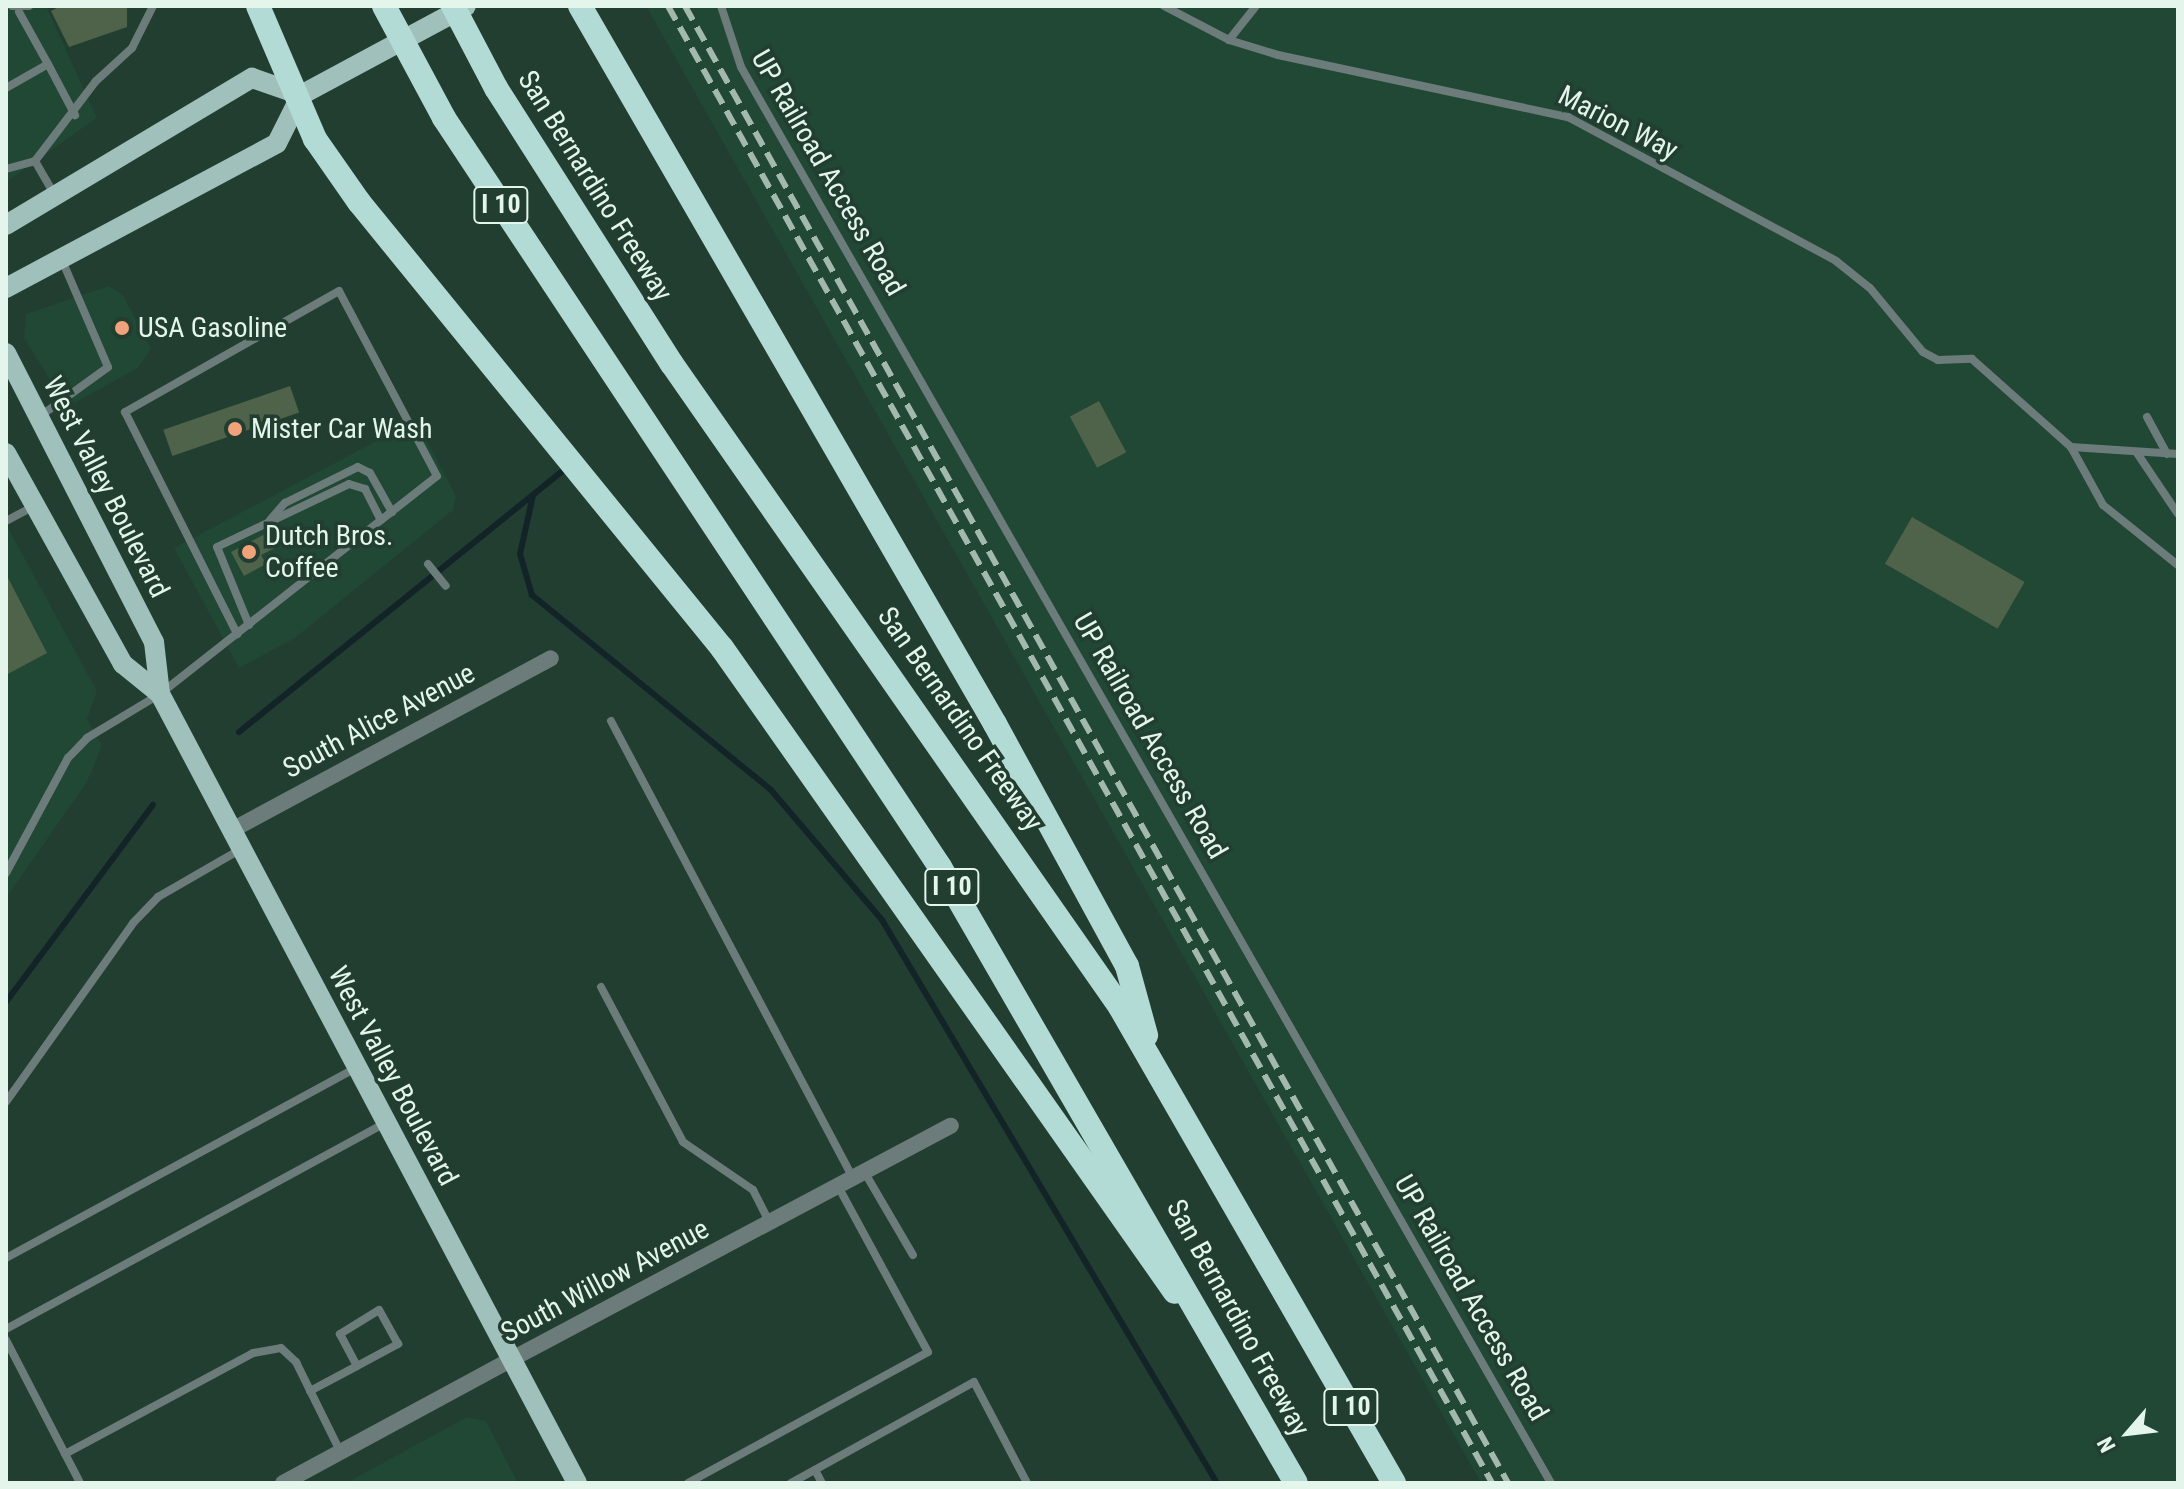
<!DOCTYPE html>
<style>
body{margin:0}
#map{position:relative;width:2184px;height:1489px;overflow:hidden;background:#213e30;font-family:"Roboto Condensed",sans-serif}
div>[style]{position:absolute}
.built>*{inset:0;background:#214735}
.stream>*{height:6px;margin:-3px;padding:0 3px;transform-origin:3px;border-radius:3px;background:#122427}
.building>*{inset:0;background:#4f624a;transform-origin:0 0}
.service>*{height:8px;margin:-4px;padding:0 4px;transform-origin:4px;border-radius:4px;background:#6c7c7a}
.minor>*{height:16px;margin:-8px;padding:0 8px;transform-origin:8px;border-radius:8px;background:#6c7c7a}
.tertiary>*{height:16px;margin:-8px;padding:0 8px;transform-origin:8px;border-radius:8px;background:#6c7c7a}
.primary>*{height:20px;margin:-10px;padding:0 10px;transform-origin:10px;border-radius:10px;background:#9fc0bb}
.motorway>*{height:24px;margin:-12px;padding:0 12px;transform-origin:12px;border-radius:12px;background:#b3dbd5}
.rail>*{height:6px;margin-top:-3px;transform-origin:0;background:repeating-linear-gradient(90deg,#a4b9ad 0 16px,transparent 0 24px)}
.dots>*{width:22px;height:22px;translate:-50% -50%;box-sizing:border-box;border:4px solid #213e30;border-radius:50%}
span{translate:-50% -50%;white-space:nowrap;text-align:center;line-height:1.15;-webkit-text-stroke:7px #213e30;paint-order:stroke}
.shield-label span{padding:2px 6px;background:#213e30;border:2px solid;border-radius:6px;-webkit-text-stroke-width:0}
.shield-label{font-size:26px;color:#e4f5eb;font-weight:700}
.street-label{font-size:28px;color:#e4f5eb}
.poi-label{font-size:28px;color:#e4f5eb}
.left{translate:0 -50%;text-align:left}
.frame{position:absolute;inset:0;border:8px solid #e4f5eb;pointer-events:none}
.north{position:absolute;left:2088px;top:1393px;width:80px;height:80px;-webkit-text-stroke:6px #213e30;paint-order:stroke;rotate:242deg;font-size:22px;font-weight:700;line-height:32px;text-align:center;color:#e4f5eb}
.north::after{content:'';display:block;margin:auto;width:28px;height:36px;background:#e4f5eb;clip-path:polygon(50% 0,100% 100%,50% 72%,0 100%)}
</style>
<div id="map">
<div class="built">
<i style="clip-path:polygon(6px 6px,46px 6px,97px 118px,6px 182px)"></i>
<i style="clip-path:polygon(646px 6px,2178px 6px,2178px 1483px,1481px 1483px)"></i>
<i style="clip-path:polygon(109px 286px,123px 295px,151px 349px,138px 368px,67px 407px,24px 338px,26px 314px)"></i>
<i style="clip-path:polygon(416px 420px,456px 496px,453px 510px,295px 638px,239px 668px,174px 548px)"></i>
<i style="clip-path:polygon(6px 524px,97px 691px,87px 719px,102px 746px,87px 782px,6px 898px)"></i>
<i style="clip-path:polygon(467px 1417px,486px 1421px,518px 1483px,346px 1483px)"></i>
</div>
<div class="stream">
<i style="left:533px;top:495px;width:60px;rotate:102.4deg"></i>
<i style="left:520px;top:554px;width:43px;rotate:73.7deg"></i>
<i style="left:532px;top:595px;width:308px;rotate:39.2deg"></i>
<i style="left:771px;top:790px;width:171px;rotate:49.5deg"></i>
<i style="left:882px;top:920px;width:655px;rotate:59.25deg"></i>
<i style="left:239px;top:732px;width:419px;rotate:-38.9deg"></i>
<i style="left:6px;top:1002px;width:246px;rotate:-53.3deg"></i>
</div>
<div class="building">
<i style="clip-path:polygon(60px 6px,127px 6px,127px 27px,69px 47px,51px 11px)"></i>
<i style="left:290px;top:386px;width:28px;height:134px;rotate:71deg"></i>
<i style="left:1099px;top:401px;width:58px;height:33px;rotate:62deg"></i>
<i style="left:1912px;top:517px;width:130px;height:54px;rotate:30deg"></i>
<i style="clip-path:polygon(267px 533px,275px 548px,261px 555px,266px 564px,244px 576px,231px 552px)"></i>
<i style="clip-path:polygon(6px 574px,47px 653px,6px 675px)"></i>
</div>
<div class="service">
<i style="left:12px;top:6px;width:17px"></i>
<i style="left:721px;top:6px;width:64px;rotate:71.8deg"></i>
<i style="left:741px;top:67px;width:1631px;rotate:60.23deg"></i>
<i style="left:1164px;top:6px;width:73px;rotate:27.6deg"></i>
<i style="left:1229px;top:40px;width:51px;rotate:17deg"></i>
<i style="left:1278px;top:55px;width:297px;rotate:12.1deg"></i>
<i style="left:1568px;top:117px;width:304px;rotate:28.2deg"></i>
<i style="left:1836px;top:261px;width:43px;rotate:38.5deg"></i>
<i style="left:1870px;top:288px;width:83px;rotate:50.4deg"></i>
<i style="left:1923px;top:352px;width:17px;rotate:28deg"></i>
<i style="left:1938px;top:360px;width:34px;rotate:-2deg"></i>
<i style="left:1972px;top:359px;width:132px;rotate:41.6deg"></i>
<i style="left:2071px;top:447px;width:107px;rotate:3.7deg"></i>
<i style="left:19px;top:12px;width:60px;rotate:60.9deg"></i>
<i style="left:1229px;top:40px;width:43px;rotate:-51.5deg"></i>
<i style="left:6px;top:88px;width:48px;rotate:-29.7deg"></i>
<i style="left:48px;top:64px;width:58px;rotate:62.1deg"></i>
<i style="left:35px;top:161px;width:39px;rotate:60deg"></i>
<i style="left:6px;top:169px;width:30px;rotate:-15deg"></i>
<i style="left:35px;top:161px;width:101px;rotate:-52.7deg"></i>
<i style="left:96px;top:81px;width:49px;rotate:-42.5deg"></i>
<i style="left:132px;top:48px;width:47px;rotate:-63.4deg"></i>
<i style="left:39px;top:417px;width:85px;rotate:-35.9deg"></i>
<i style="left:108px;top:367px;width:116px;rotate:-113.3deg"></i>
<i style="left:2147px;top:417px;width:42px;rotate:61.6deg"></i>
<i style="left:2071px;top:447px;width:66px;rotate:61.1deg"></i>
<i style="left:2103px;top:505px;width:96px;rotate:38.7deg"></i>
<i style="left:2137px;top:453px;width:73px;rotate:56.1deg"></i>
<i style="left:270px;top:520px;width:23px;rotate:-49deg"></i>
<i style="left:285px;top:503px;width:81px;rotate:-26.3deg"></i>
<i style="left:358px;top:467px;width:13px;rotate:27deg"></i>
<i style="left:370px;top:473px;width:45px;rotate:60.6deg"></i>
<i style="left:6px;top:521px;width:32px;rotate:-28deg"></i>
<i style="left:428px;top:564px;width:28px;rotate:51deg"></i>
<i style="left:249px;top:625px;width:84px;rotate:-112.3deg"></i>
<i style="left:217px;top:547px;width:146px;rotate:-25.5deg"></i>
<i style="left:349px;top:484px;width:17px;rotate:17deg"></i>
<i style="left:365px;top:489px;width:35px;rotate:63deg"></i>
<i style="left:611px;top:721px;width:517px;rotate:62.1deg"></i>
<i style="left:6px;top:873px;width:131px;rotate:-61.7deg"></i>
<i style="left:68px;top:758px;width:28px;rotate:-46deg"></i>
<i style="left:87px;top:738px;width:85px;rotate:-31.1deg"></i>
<i style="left:160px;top:694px;width:352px;rotate:-38.2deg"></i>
<i style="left:437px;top:476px;width:209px;rotate:-117.9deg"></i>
<i style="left:339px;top:291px;width:246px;rotate:150.5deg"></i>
<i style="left:125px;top:412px;width:249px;rotate:63.2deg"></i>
<i style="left:601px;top:987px;width:175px;rotate:62.1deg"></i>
<i style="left:683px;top:1142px;width:85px;rotate:34.4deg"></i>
<i style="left:753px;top:1190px;width:36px;rotate:63deg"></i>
<i style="left:6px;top:1102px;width:219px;rotate:-54.6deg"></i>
<i style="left:133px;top:923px;width:36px;rotate:-46deg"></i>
<i style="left:158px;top:897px;width:96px;rotate:-30deg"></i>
<i style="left:865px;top:1173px;width:95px;rotate:59.7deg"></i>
<i style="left:6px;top:1258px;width:398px;rotate:-28.5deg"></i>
<i style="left:6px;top:1329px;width:431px;rotate:-28.5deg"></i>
<i style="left:6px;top:1340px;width:161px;rotate:62.6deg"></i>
<i style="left:310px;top:1391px;width:53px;rotate:-28deg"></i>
<i style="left:357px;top:1366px;width:47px;rotate:-28.2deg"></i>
<i style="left:398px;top:1344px;width:39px;rotate:-119deg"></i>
<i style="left:379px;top:1310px;width:46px;rotate:148.4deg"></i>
<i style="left:340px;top:1334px;width:36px;rotate:62deg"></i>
<i style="left:65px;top:1454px;width:213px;rotate:-28.2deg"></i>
<i style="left:253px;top:1353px;width:28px;rotate:-10deg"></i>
<i style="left:281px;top:1348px;width:21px;rotate:43deg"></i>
<i style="left:296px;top:1362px;width:99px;rotate:63.7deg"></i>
<i style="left:815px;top:1470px;width:15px;rotate:62deg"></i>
<i style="left:688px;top:1483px;width:273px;rotate:-28.6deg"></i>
<i style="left:928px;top:1352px;width:189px;rotate:-118.5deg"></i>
<i style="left:791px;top:1483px;width:209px;rotate:-28.9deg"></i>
<i style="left:974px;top:1382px;width:114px;rotate:62.3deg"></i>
</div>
<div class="minor">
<i style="left:232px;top:830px;width:362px;rotate:-28.3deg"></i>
<i style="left:512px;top:1359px;width:497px;rotate:-28deg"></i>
</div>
<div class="tertiary">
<i style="left:283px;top:1483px;width:260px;rotate:-28.4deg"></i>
</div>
<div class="primary">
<i style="left:6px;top:225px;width:287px;rotate:-30.9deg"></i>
<i style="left:252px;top:78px;width:52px;rotate:19.1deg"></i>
<i style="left:6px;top:288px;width:307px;rotate:-28.1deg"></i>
<i style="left:277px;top:143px;width:54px;rotate:-63.4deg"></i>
<i style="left:301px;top:95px;width:187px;rotate:-28.3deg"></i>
<i style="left:6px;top:353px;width:325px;rotate:62.9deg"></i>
<i style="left:154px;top:642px;width:52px;rotate:83.4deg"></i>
<i style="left:160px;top:694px;width:892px;rotate:62.14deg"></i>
<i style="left:6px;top:453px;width:241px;rotate:61deg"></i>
<i style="left:123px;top:664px;width:48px;rotate:39deg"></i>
</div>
<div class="motorway">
<i style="left:258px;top:6px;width:145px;rotate:66.8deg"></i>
<i style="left:315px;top:139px;width:77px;rotate:55.1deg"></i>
<i style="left:359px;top:202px;width:575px;rotate:50.86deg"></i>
<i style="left:722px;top:648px;width:787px;rotate:54.88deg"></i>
<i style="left:384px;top:6px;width:127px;rotate:61.8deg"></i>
<i style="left:444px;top:118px;width:898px;rotate:56.49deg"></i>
<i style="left:940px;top:867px;width:711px;rotate:59.98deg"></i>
<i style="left:453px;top:6px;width:93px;rotate:62.3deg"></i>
<i style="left:496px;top:88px;width:327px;rotate:57.5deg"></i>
<i style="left:672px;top:364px;width:784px;rotate:55.13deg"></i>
<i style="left:1120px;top:1007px;width:549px;rotate:60.07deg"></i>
<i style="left:580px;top:6px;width:829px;rotate:59.97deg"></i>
<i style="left:995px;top:724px;width:276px;rotate:61.4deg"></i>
<i style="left:1127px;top:966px;width:72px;rotate:74.6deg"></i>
</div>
<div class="rail">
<i style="left:668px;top:6px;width:1691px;rotate:60.84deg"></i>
<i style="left:685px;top:6px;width:1691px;rotate:60.87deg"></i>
</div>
<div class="dots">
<i style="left:122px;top:328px;background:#f1a27b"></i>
<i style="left:235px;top:429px;background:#f1a27b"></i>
<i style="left:249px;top:552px;background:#f1a27b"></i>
</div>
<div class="shield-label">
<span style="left:501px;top:205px">I 10</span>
<span style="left:952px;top:887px">I 10</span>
<span style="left:1351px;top:1407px">I 10</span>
</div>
<div class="street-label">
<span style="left:1618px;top:123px;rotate:27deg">Marion Way</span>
<span style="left:828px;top:173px;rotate:60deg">UP Railroad Access Road</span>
<span style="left:595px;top:186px;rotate:58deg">San Bernardino Freeway</span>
<span style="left:106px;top:487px;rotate:63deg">West Valley Boulevard</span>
<span style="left:960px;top:719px;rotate:55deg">San Bernardino Freeway</span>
<span style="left:379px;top:721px;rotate:-28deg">South Alice Avenue</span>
<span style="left:1150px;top:736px;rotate:60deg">UP Railroad Access Road</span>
<span style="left:393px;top:1076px;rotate:62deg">West Valley Boulevard</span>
<span style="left:605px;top:1281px;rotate:-28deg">South Willow Avenue</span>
<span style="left:1471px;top:1298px;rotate:60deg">UP Railroad Access Road</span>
<span style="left:1238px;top:1318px;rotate:61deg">San Bernardino Freeway</span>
</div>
<div class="poi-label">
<span class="left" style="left:138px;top:328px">USA Gasoline</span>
<span class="left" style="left:251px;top:429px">Mister Car Wash</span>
<span class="left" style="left:265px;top:552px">Dutch Bros.<br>Coffee</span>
</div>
<div class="frame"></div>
<div class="north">N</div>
</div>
